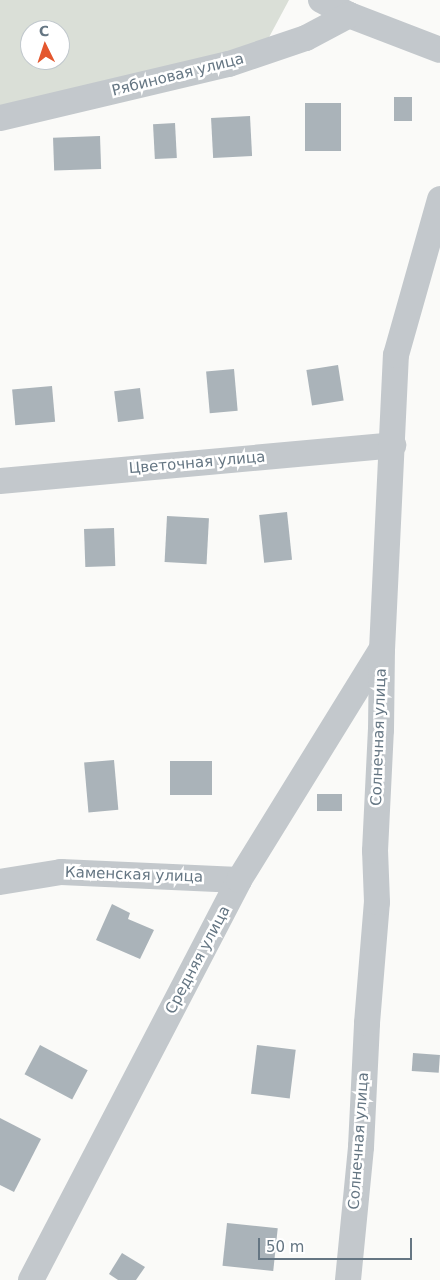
<!DOCTYPE html>
<meta charset="utf-8">
<style>
body{margin:0}
#map{position:relative;width:440px;height:1280px;overflow:hidden;background:#fafaf8;font-family:"DejaVu Sans",sans-serif}
div>[style]{position:absolute}
.green>*{inset:0;background:#dadfd7}
.building>*{inset:0;background:#aab3b9;transform-origin:0 0}
.minor>*{height:26px;margin:-13px;padding:0 13px;transform-origin:13px;border-radius:13px;background:#c3c8cc}
span{translate:-50% -50%;white-space:nowrap;text-align:center;line-height:1.15;-webkit-text-stroke:5px #fff;paint-order:stroke}
.street-label{font-size:15px;color:#657683}
.north{position:absolute;left:20px;top:20px;width:50px;height:50px;box-sizing:border-box;background:#fff;border:1px solid #c1c8cd;border-radius:50%;rotate:356deg;font-size:14px;font-weight:700;line-height:20px;text-align:center;color:#657683}
.north::after{content:'';display:block;margin:auto;width:18px;height:22px;background:#e4572e;clip-path:polygon(50% 0,100% 100%,50% 72%,0 100%)}
.scale{position:absolute;left:258px;top:1238px;width:154px;height:22px;box-sizing:border-box;border:2px solid #657683;border-top:0;padding-left:6px;font-size:15px;line-height:18px;white-space:nowrap;color:#657683;-webkit-text-stroke:4px #fff;paint-order:stroke}
</style>
<div id="map">
<div class="green">
<i style="clip-path:polygon(evenodd,0 0,289px 0,253px 67px,0 119px,0 0,30px 30px,60px 30px,60px 60px,30px 60px,30px 30px)"></i>
</div>
<div class="building">
<i style="left:394px;top:97px;width:18px;height:24px"></i>
<i style="left:305px;top:103px;width:36px;height:48px"></i>
<i style="left:250px;top:116px;width:40px;height:39px;rotate:87deg"></i>
<i style="left:175px;top:123px;width:35px;height:22px;rotate:87deg"></i>
<i style="left:100px;top:136px;width:33px;height:47px;rotate:88deg"></i>
<i style="left:338px;top:365px;width:36px;height:32px;rotate:81deg"></i>
<i style="left:234px;top:369px;width:42px;height:28px;rotate:85deg"></i>
<i style="left:52px;top:386px;width:36px;height:40px;rotate:85deg"></i>
<i style="left:140px;top:388px;width:31px;height:26px;rotate:83deg"></i>
<i style="left:287px;top:512px;width:48px;height:28px;rotate:84deg"></i>
<i style="left:167px;top:516px;width:42px;height:46px;rotate:3deg"></i>
<i style="left:114px;top:528px;width:38px;height:30px;rotate:88deg"></i>
<i style="left:114px;top:760px;width:50px;height:30px;rotate:85deg"></i>
<i style="left:212px;top:761px;width:34px;height:42px;rotate:90deg"></i>
<i style="left:317px;top:794px;width:25px;height:17px"></i>
<i style="clip-path:polygon(112px 904px,130px 913px,128px 919px,154px 930px,140px 959px,96px 940px)"></i>
<i style="left:40px;top:1045px;width:54px;height:33px;rotate:28deg"></i>
<i style="left:257px;top:1045px;width:39px;height:49px;rotate:7deg"></i>
<i style="left:413px;top:1053px;width:27px;height:18px;rotate:4deg"></i>
<i style="clip-path:polygon(0 1118px,41px 1139px,14px 1192px,0 1185px)"></i>
<i style="left:227px;top:1223px;width:51px;height:43px;rotate:6deg"></i>
<i style="clip-path:polygon(122px 1253px,145px 1267px,136px 1280px,118px 1280px,109px 1274px)"></i>
</div>
<div class="minor">
<i style="left:321px;top:0;width:32px;rotate:28deg"></i>
<i style="left:349px;top:15px;width:97px;rotate:21deg"></i>
<i style="left:0;top:118px;width:235px;rotate:-13.3deg"></i>
<i style="left:229px;top:64px;width:81px;rotate:-18.7deg"></i>
<i style="left:306px;top:38px;width:49px;rotate:-28.1deg"></i>
<i style="left:0;top:481px;width:395px;rotate:-5.2deg"></i>
<i style="left:0;top:882px;width:62px;rotate:-9.3deg"></i>
<i style="left:61px;top:872px;width:178px;rotate:2.6deg"></i>
<i style="left:31px;top:1280px;width:451px;rotate:-62.5deg"></i>
<i style="left:239px;top:880px;width:270px;rotate:-58.3deg"></i>
<i style="left:348px;top:1280px;width:134px;rotate:-84.4deg"></i>
<i style="left:361px;top:1147px;width:124px;rotate:-87.2deg"></i>
<i style="left:367px;top:1023px;width:121px;rotate:-85.3deg"></i>
<i style="left:377px;top:902px;width:51px;rotate:-92.2deg"></i>
<i style="left:375px;top:851px;width:121px;rotate:-87.2deg"></i>
<i style="left:381px;top:730px;width:80px;rotate:-89.3deg"></i>
<i style="left:382px;top:650px;width:295px;rotate:-87.3deg"></i>
<i style="left:396px;top:355px;width:162px;rotate:-74.2deg"></i>
</div>
<div class="street-label">
<span style="left:178px;top:75px;rotate:-14deg">Рябиновая улица</span>
<span style="left:197px;top:463px;rotate:-5deg">Цветочная улица</span>
<span style="left:379px;top:737px;rotate:-88deg">Солнечная улица</span>
<span style="left:134px;top:875px;rotate:2deg">Каменская улица</span>
<span style="left:198px;top:960px;rotate:-62deg">Средняя улица</span>
<span style="left:359px;top:1141px;rotate:-86deg">Солнечная улица</span>
</div>
<div class="north">С</div>
<div class="scale">50 m</div>
</div>
